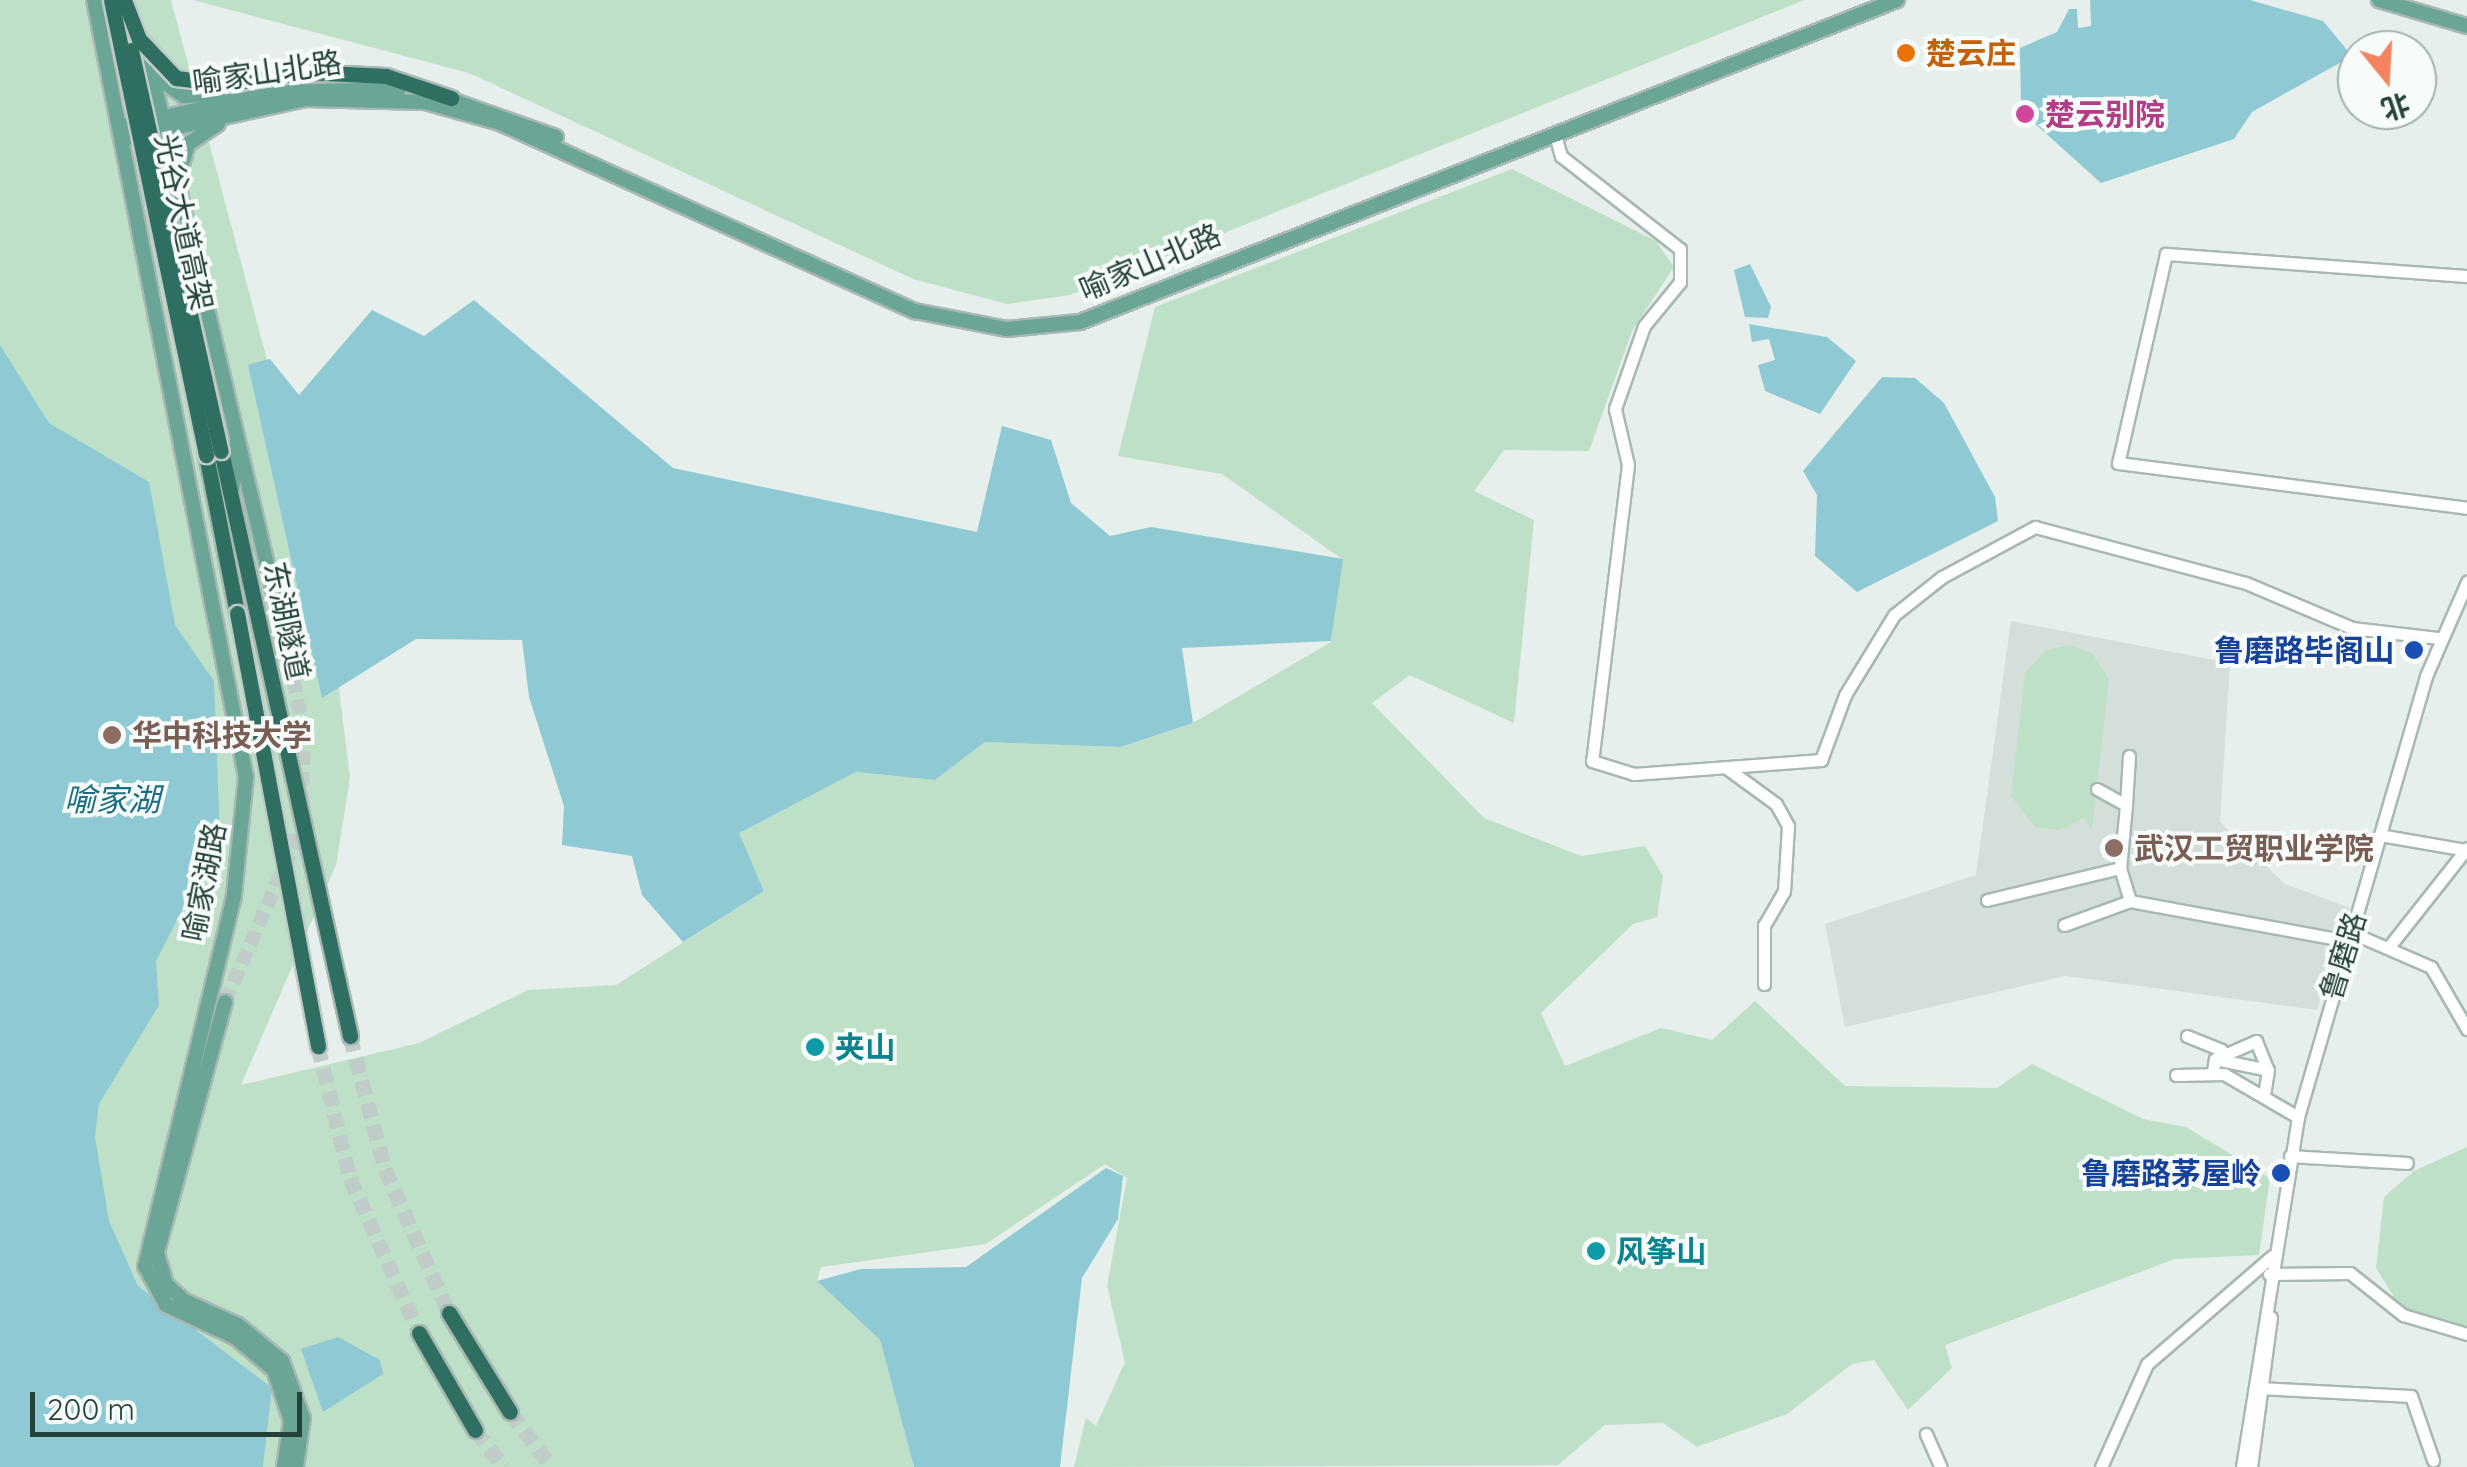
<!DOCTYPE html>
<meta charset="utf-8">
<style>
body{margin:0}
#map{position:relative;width:2467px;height:1467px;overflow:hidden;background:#e6efeb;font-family:Quicksand,"Noto Sans SC",sans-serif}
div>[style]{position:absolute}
.built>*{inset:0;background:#d4dfda}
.green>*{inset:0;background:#bfe0c8}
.water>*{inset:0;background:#8ec9d4}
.major-tunnel>*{height:14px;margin-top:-7px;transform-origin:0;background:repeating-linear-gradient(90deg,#bfccc8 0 14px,transparent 0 21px)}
.highway-tunnel>*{height:15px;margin-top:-7.5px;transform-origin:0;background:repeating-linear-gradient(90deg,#bfccc8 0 15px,transparent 0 23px)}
.roads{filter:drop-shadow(2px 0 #a8b8b2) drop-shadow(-2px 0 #a8b8b2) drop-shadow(0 2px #a8b8b2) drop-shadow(0 -2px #a8b8b2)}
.minor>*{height:11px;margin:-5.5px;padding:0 5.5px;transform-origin:5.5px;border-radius:5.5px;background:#fff}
.major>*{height:14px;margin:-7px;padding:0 7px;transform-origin:7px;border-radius:7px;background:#6aa596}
.highway>*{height:15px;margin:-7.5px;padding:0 7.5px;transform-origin:7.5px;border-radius:7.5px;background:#2f6f62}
.bridges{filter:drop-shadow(2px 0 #c2cac8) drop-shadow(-2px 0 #c2cac8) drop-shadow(0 2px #c2cac8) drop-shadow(0 -2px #c2cac8)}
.highway-bridge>*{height:15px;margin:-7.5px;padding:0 7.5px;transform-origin:7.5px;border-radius:7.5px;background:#2f6f62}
.dots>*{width:28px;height:28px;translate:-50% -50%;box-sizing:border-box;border:5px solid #f7fbf9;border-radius:50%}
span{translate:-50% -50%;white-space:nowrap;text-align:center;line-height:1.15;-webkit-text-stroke:8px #f7fbf9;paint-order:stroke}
.food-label{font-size:30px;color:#c56008;font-weight:700}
.left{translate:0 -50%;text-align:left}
.street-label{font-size:30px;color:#24423a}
.hotel-label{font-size:30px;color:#b23c85;font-weight:700}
.transit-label{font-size:30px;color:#164399;font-weight:700}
.right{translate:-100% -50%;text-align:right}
.education-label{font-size:30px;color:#785e54;font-weight:700}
.culture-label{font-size:30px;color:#0d838f;font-weight:700}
.water-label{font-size:32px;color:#1c6f80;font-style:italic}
.north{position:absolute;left:2337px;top:30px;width:100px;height:100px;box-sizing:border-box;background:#f7fbf9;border:2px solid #a3b1ad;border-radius:50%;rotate:162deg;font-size:28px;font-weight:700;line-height:40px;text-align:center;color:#24423a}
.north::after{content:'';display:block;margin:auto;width:35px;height:45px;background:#f4845f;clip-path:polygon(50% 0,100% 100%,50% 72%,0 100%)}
.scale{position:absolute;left:30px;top:1392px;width:272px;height:45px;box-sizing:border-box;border:5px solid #24423a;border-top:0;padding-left:12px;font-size:30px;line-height:35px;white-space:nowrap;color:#24423a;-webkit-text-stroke:8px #f7fbf9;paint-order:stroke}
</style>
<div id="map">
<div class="built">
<i style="clip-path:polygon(2011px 621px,2230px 663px,2220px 822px,2285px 884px,2350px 908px,2317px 1010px,2065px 976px,1845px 1027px,1825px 924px,1976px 875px)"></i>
</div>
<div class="green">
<i style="clip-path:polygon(0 0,171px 0,325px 577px,350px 778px,336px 865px,241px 1085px,419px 1043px,528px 990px,616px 985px,764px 891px,738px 833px,856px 772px,935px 780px,985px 742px,1122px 747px,1193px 723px,1331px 642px,1342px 559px,1222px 474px,1118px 456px,1155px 307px,1512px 169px,1656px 241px,1674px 267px,1632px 331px,1589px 451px,1504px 450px,1474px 491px,1534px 520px,1514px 723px,1410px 675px,1372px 703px,1484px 818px,1581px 856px,1645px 846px,1663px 876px,1657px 917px,1633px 924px,1541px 1013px,1565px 1066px,1661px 1028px,1712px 1040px,1755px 1001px,1845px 1086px,1997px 1088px,2032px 1064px,2143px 1119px,2186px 1127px,2270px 1178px,2259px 1255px,2175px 1259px,1945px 1345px,1952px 1368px,1908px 1410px,1874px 1360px,1852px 1364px,1787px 1414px,1697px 1447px,1663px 1423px,1605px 1425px,1558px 1465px,1074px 1467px,1086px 1418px,1096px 1426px,1125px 1362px,1107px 1286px,1127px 1178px,1105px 1164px,986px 1244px,821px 1267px,817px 1281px,880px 1340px,914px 1467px,0 1467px)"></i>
<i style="clip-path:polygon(193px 0,1804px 0,1070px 295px,1007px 304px,913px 279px,469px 73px)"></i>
<i style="clip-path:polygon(2069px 645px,2092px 653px,2109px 679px,2092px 830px,2084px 818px,2059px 830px,2035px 827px,2011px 796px,2025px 673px,2046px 650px)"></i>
<i style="clip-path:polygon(2467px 1147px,2467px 1328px,2400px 1307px,2376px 1268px,2384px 1197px,2414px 1171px)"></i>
</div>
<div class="water">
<i style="clip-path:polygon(2090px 0,2250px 0,2323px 21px,2352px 56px,2252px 112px,2234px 139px,2101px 183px,2021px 111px,2020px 48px,2057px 32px,2069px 9px,2077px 9px,2078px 28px,2091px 26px)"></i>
<i style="clip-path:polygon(1750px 264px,1771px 307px,1768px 318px,1745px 317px,1734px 270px)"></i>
<i style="clip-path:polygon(474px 300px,673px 468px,977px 532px,1002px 426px,1051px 440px,1071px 503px,1110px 536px,1151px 527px,1343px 559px,1331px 641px,1182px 648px,1193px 723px,1121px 747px,985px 742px,935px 780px,856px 772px,739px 833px,764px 891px,683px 942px,642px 895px,632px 856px,562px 845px,564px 806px,529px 697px,522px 640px,416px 639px,322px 698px,248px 365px,270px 359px,299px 395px,372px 310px,424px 336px)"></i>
<i style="clip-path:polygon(1749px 324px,1827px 337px,1856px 361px,1820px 414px,1765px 391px,1758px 365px,1775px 360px,1769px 339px,1752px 342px)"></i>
<i style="clip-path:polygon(0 345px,49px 423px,149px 482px,175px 625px,214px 681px,220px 836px,156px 961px,159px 1005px,99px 1104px,95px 1137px,109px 1221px,138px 1286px,272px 1388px,263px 1467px,0 1467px)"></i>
<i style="clip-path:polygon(1882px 377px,1915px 378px,1944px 403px,1995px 497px,1998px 521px,1857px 592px,1815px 556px,1817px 495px,1803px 471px)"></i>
<i style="clip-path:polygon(1106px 1168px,1123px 1176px,1118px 1219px,1082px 1278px,1060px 1467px,914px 1467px,880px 1340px,817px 1281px,861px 1269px,966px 1267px)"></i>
<i style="clip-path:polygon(338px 1337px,380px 1360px,383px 1374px,323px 1412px,301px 1349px)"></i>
</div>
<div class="major-tunnel">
<i style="left:225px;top:1002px;width:190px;rotate:-66.4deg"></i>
<i style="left:301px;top:828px;width:94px;rotate:-88.2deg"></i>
<i style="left:304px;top:734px;width:68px;rotate:-101deg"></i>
</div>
<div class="highway-tunnel">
<i style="left:350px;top:1036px;width:138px;rotate:75.3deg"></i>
<i style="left:385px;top:1169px;width:158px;rotate:66deg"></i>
<i style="left:318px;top:1046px;width:136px;rotate:76.4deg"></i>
<i style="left:350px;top:1178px;width:170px;rotate:66deg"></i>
<i style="left:510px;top:1412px;width:69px;rotate:52.6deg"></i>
<i style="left:475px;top:1430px;width:47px;rotate:51.9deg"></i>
</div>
<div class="roads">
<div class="minor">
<i style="left:1555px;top:135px;width:22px;rotate:74deg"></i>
<i style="left:1561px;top:156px;width:151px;rotate:38deg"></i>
<i style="left:1680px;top:249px;width:33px;rotate:90deg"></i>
<i style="left:1680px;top:282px;width:57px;rotate:129.3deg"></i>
<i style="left:1644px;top:326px;width:88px;rotate:109.3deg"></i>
<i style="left:1615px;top:409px;width:57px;rotate:76.9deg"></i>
<i style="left:1628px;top:465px;width:298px;rotate:96.9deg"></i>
<i style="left:1592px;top:761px;width:44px;rotate:17.2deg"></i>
<i style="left:1634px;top:774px;width:188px;rotate:-4.3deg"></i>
<i style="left:1821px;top:760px;width:69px;rotate:-69.7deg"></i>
<i style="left:1845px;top:695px;width:94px;rotate:-58.5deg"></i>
<i style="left:1894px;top:615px;width:61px;rotate:-38.4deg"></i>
<i style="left:1942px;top:577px;width:106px;rotate:-28.3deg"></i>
<i style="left:2035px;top:527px;width:218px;rotate:14.9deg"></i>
<i style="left:2246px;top:583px;width:115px;rotate:23deg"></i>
<i style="left:2352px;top:628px;width:88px;rotate:6.6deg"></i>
<i style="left:2467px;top:276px;width:302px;rotate:-175.8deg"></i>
<i style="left:2166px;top:254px;width:214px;rotate:102.9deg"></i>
<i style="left:2118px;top:463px;width:352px;rotate:7.3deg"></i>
<i style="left:1728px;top:769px;width:59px;rotate:36.1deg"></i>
<i style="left:1776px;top:804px;width:25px;rotate:61deg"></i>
<i style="left:1788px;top:826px;width:65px;rotate:93.5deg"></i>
<i style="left:1784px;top:891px;width:39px;rotate:120deg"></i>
<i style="left:1764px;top:925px;width:59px;rotate:90deg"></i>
<i style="left:2097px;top:789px;width:33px;rotate:29deg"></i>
<i style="left:2126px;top:805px;width:63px;rotate:95.4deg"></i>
<i style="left:2126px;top:805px;width:49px;rotate:-86.5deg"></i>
<i style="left:2380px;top:835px;width:87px;rotate:9.9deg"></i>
<i style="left:1987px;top:900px;width:137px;rotate:-13.5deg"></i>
<i style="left:2120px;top:868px;width:34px;rotate:73deg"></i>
<i style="left:2064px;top:925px;width:70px;rotate:-20deg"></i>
<i style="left:2130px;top:901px;width:221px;rotate:10.4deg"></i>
<i style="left:2350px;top:932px;width:88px;rotate:23.4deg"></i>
<i style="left:2431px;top:967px;width:72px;rotate:59.9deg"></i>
<i style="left:2388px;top:948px;width:127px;rotate:-51.7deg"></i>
<i style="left:2187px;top:1036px;width:37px;rotate:22deg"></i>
<i style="left:2215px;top:1059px;width:45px;rotate:-23.7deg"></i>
<i style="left:2256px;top:1041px;width:31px;rotate:68deg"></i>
<i style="left:2213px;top:1071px;width:12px;rotate:-81deg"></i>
<i style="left:2215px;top:1059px;width:54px;rotate:11.7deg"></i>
<i style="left:2268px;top:1070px;width:25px;rotate:99deg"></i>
<i style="left:2176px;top:1075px;width:48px;rotate:-1.2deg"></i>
<i style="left:2224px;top:1074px;width:86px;rotate:30.2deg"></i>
<i style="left:2290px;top:1156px;width:117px;rotate:3.4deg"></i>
<i style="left:2269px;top:1274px;width:81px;rotate:-0.7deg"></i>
<i style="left:2350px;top:1273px;width:68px;rotate:38.4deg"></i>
<i style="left:2403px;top:1315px;width:67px;rotate:16.5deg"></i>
<i style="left:2259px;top:1388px;width:152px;rotate:3deg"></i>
<i style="left:2411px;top:1396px;width:68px;rotate:71deg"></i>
<i style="left:1926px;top:1434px;width:36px;rotate:66deg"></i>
<i style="left:2101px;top:1467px;width:113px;rotate:-65.9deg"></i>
<i style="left:2147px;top:1364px;width:165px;rotate:-40.8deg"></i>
<i style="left:2242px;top:1467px;width:354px;rotate:-80.9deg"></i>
<i style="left:2298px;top:1117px;width:459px;rotate:-73.8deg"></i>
<i style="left:2426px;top:676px;width:103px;rotate:-66.4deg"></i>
<i style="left:2251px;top:1467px;width:151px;rotate:-82.4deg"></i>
</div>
<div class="major">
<i style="left:94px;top:0;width:792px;rotate:78.93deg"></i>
<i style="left:246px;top:777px;width:120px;rotate:95.8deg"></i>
<i style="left:234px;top:896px;width:381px;rotate:103.5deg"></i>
<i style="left:145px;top:1266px;width:44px;rotate:61.7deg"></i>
<i style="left:166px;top:1305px;width:77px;rotate:25.2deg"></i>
<i style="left:236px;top:1338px;width:50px;rotate:40.1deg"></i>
<i style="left:274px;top:1370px;width:54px;rotate:71.6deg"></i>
<i style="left:291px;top:1421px;width:47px;rotate:98.7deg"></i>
<i style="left:2379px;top:0;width:92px;rotate:16.5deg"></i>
<i style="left:145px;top:44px;width:640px;rotate:76.81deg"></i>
<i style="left:158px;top:78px;width:32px;rotate:35deg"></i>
<i style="left:184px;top:96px;width:45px;rotate:-2.5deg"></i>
<i style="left:440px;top:96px;width:123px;rotate:19.5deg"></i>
<i style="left:124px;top:126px;width:157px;rotate:-12.5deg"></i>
<i style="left:277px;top:92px;width:122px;rotate:-1.4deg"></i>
<i style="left:128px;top:138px;width:181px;rotate:-12.4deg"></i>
<i style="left:305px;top:99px;width:120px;rotate:1.4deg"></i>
<i style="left:425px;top:102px;width:78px;rotate:15.6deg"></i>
<i style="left:500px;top:123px;width:456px;rotate:24.4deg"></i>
<i style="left:915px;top:311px;width:94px;rotate:11.1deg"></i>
<i style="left:1007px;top:329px;width:73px;rotate:-5.5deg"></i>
<i style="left:1080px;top:322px;width:878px;rotate:-21.51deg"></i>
<i style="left:182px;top:164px;width:21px;rotate:-73deg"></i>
<i style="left:188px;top:144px;width:36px;rotate:-34deg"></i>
<i style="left:232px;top:490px;width:48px;rotate:-84.1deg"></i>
<i style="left:225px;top:1002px;width:260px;rotate:105.2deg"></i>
<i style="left:157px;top:1253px;width:32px;rotate:74deg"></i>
<i style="left:166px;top:1284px;width:23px;rotate:43deg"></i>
<i style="left:183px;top:1300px;width:60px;rotate:24.4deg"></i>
<i style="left:238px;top:1325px;width:57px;rotate:39.3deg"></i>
<i style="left:282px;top:1361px;width:61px;rotate:69.8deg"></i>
<i style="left:303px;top:1418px;width:49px;rotate:98.1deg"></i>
</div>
<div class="highway">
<i style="left:306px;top:72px;width:80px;rotate:2.9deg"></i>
<i style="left:386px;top:76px;width:69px;rotate:18.7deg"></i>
<i style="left:221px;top:451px;width:599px;rotate:77.56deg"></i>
<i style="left:206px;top:455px;width:161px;rotate:78.9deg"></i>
<i style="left:449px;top:1313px;width:116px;rotate:58.4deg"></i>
<i style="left:419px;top:1333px;width:112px;rotate:60deg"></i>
</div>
</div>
<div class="bridges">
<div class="highway-bridge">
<i style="left:111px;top:0;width:465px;rotate:78.2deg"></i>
<i style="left:124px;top:0;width:42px;rotate:69deg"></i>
<i style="left:139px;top:39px;width:54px;rotate:46.5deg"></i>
<i style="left:176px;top:78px;width:49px;rotate:7deg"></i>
<i style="left:225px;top:84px;width:82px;rotate:-8.4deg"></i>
<i style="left:131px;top:50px;width:411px;rotate:77.4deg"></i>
<i style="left:237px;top:613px;width:441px;rotate:79.4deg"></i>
</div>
</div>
<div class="dots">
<i style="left:1906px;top:53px;background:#e8710a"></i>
<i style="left:2025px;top:114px;background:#d1479c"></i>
<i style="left:2414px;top:650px;background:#1a4fb4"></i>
<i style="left:112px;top:735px;background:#8d6e63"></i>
<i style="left:2114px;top:848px;background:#8d6e63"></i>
<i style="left:815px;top:1047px;background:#0f9aa8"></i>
<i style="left:2281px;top:1173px;background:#1a4fb4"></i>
<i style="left:1596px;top:1251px;background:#0f9aa8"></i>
</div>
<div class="food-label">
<span class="left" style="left:1926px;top:53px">楚云庄</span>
</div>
<div class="street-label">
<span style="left:267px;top:72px;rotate:-8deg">喻家山北路</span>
<span style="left:184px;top:222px;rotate:78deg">光谷大道高架</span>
<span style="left:1150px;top:262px;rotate:-23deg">喻家山北路</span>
<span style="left:287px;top:621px;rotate:78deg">东湖隧道</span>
<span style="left:204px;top:882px;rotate:-79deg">喻家湖路</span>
<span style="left:2343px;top:956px;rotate:-73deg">鲁磨路</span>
</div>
<div class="hotel-label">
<span class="left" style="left:2045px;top:114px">楚云别院</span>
</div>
<div class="transit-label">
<span class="right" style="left:2394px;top:650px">鲁磨路毕阁山</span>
<span class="right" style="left:2261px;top:1173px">鲁磨路茅屋岭</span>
</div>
<div class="education-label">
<span class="left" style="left:132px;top:735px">华中科技大学</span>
<span class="left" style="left:2134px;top:848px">武汉工贸职业学院</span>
</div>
<div class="culture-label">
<span class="left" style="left:835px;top:1047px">夹山</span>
<span class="left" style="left:1616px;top:1251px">风筝山</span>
</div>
<div class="water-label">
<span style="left:112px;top:799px">喻家湖</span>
</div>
<div class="north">北</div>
<div class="scale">200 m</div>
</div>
